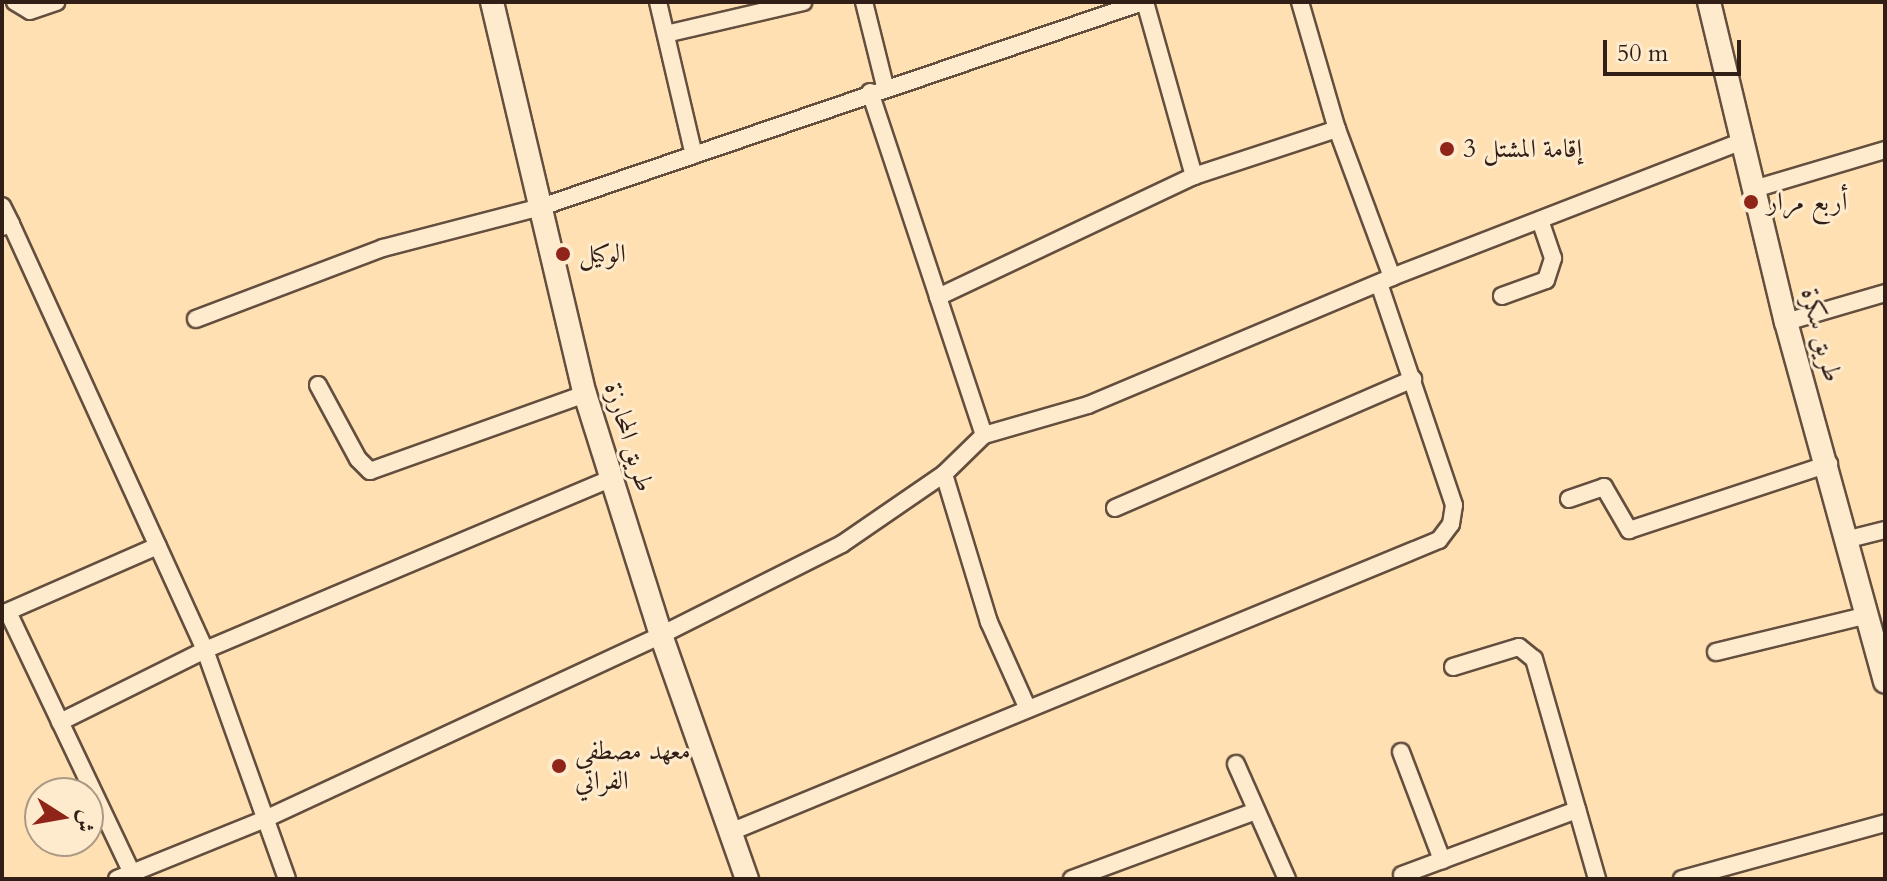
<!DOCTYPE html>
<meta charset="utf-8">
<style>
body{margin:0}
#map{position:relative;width:1887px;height:881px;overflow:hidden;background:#fee0b3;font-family:Cardo,Amiri,serif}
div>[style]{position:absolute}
.roads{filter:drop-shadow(2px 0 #644e3e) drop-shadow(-2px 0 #644e3e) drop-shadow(0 2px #644e3e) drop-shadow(0 -2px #644e3e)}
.street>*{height:16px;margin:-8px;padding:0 8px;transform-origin:8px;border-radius:8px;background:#feebce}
.secondary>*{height:22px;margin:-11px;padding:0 11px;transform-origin:11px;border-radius:11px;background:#feebce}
.dots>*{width:22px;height:22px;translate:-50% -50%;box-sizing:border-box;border:4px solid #feebce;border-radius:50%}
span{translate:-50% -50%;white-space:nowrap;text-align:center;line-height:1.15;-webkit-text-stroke:6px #feebce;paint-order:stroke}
.poi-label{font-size:26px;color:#311e17}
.left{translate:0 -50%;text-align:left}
.street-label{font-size:26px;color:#311e17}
.frame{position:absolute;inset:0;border:4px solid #311e17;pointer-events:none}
.north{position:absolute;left:24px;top:777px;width:80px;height:80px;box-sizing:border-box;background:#feebce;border:2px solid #ac9985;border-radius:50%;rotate:101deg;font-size:22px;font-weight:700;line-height:32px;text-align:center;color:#311e17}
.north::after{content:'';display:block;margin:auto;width:28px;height:36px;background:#8f2418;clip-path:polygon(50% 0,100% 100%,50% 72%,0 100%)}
.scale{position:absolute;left:1603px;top:40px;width:138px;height:36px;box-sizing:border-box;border:4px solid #311e17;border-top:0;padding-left:10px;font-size:24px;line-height:28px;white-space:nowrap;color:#311e17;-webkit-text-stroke:6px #feebce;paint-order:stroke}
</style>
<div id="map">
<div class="roads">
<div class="street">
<i style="left:15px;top:2px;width:17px;rotate:31deg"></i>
<i style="left:30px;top:11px;width:28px;rotate:-19deg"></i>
<i style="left:658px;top:2px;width:157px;rotate:76.8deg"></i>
<i style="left:864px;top:2px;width:87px;rotate:76deg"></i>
<i style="left:1145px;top:2px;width:181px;rotate:74.3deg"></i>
<i style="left:1300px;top:2px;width:132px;rotate:73.8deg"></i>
<i style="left:1337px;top:129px;width:158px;rotate:69.6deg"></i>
<i style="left:666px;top:34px;width:141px;rotate:-13.1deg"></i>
<i style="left:870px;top:92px;width:216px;rotate:71.6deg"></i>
<i style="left:1337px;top:129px;width:151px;rotate:161.8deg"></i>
<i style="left:1194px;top:176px;width:283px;rotate:154.7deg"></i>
<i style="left:938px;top:297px;width:145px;rotate:71.6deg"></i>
<i style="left:984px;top:435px;width:108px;rotate:-16.1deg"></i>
<i style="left:1088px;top:405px;width:330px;rotate:-22.8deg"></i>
<i style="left:1392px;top:277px;width:375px;rotate:-21.2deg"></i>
<i style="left:1754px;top:189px;width:137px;rotate:-16.6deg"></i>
<i style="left:2px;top:206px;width:20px;rotate:63deg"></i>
<i style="left:11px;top:224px;width:9px;rotate:162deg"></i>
<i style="left:11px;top:224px;width:468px;rotate:65.5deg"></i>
<i style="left:205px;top:650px;width:243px;rotate:70.3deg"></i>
<i style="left:1502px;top:296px;width:47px;rotate:-20deg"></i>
<i style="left:1546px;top:280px;width:23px;rotate:-72deg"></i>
<i style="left:1553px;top:258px;width:40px;rotate:-108.9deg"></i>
<i style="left:196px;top:319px;width:200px;rotate:-20.8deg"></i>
<i style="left:383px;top:248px;width:166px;rotate:-14.6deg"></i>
<i style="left:544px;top:206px;width:633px;rotate:-18.81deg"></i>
<i style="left:1786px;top:322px;width:103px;rotate:-16.3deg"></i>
<i style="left:318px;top:385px;width:84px;rotate:61.6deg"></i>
<i style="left:358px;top:459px;width:17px;rotate:45deg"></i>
<i style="left:370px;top:471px;width:228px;rotate:-19.7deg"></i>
<i style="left:944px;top:474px;width:155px;rotate:73.1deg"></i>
<i style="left:989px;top:622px;width:95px;rotate:65.9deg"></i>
<i style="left:1569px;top:499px;width:37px;rotate:-19deg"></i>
<i style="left:1604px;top:487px;width:50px;rotate:59.8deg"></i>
<i style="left:1629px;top:530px;width:211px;rotate:-18.3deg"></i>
<i style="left:1115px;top:508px;width:325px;rotate:-23.4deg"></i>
<i style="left:1849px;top:539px;width:37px;rotate:-14deg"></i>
<i style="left:8px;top:612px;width:289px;rotate:64.6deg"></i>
<i style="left:2px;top:614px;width:170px;rotate:-23.6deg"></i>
<i style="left:1716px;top:652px;width:156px;rotate:-13.7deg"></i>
<i style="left:1453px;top:667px;width:69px;rotate:-16.9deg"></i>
<i style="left:1519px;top:647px;width:19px;rotate:39deg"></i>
<i style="left:1534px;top:659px;width:229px;rotate:74deg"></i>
<i style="left:60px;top:722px;width:162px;rotate:-26.4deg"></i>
<i style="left:205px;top:650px;width:443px;rotate:-22.9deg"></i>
<i style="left:1401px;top:752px;width:116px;rotate:69.2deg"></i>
<i style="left:1236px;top:764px;width:126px;rotate:66.1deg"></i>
<i style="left:728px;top:833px;width:769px;rotate:-22.4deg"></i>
<i style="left:1439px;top:540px;width:20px;rotate:-53deg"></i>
<i style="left:1451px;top:524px;width:19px;rotate:-81deg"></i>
<i style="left:1454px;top:505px;width:234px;rotate:-108.7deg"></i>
<i style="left:1402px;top:875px;width:187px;rotate:-20.4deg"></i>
<i style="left:117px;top:879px;width:157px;rotate:-22deg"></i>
<i style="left:263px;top:820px;width:439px;rotate:-24.9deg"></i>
<i style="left:661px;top:635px;width:203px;rotate:-26.7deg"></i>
<i style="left:842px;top:544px;width:124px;rotate:-34.5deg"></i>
<i style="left:944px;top:474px;width:56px;rotate:-44.3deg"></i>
<i style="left:1072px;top:879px;width:196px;rotate:-20.3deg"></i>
<i style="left:1682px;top:879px;width:211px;rotate:-15.4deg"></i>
</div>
<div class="secondary">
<i style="left:492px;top:2px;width:403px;rotate:76.7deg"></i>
<i style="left:585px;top:394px;width:253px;rotate:72.5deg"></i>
<i style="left:661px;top:635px;width:259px;rotate:70.6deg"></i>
<i style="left:1709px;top:2px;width:329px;rotate:76.5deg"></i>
<i style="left:1786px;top:322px;width:373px;rotate:74.6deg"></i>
</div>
</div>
<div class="dots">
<i style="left:1447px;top:149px;background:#8f2418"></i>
<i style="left:1751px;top:202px;background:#8f2418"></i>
<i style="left:563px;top:254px;background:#8f2418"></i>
<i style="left:559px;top:766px;background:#8f2418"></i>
</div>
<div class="poi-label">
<span class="left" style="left:1463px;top:149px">إقامة المشتل 3</span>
<span class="left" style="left:1767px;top:202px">أربع مرار</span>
<span class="left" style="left:579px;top:254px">الوكيل</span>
<span class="left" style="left:575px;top:766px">معهد مصطفى<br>الفراتي</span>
</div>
<div class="street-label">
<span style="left:1821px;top:335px;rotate:75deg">طريق سكرة</span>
<span style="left:629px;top:437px;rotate:73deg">طريق المحارزة</span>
</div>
<div class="frame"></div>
<div class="north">ش</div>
<div class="scale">50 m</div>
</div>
